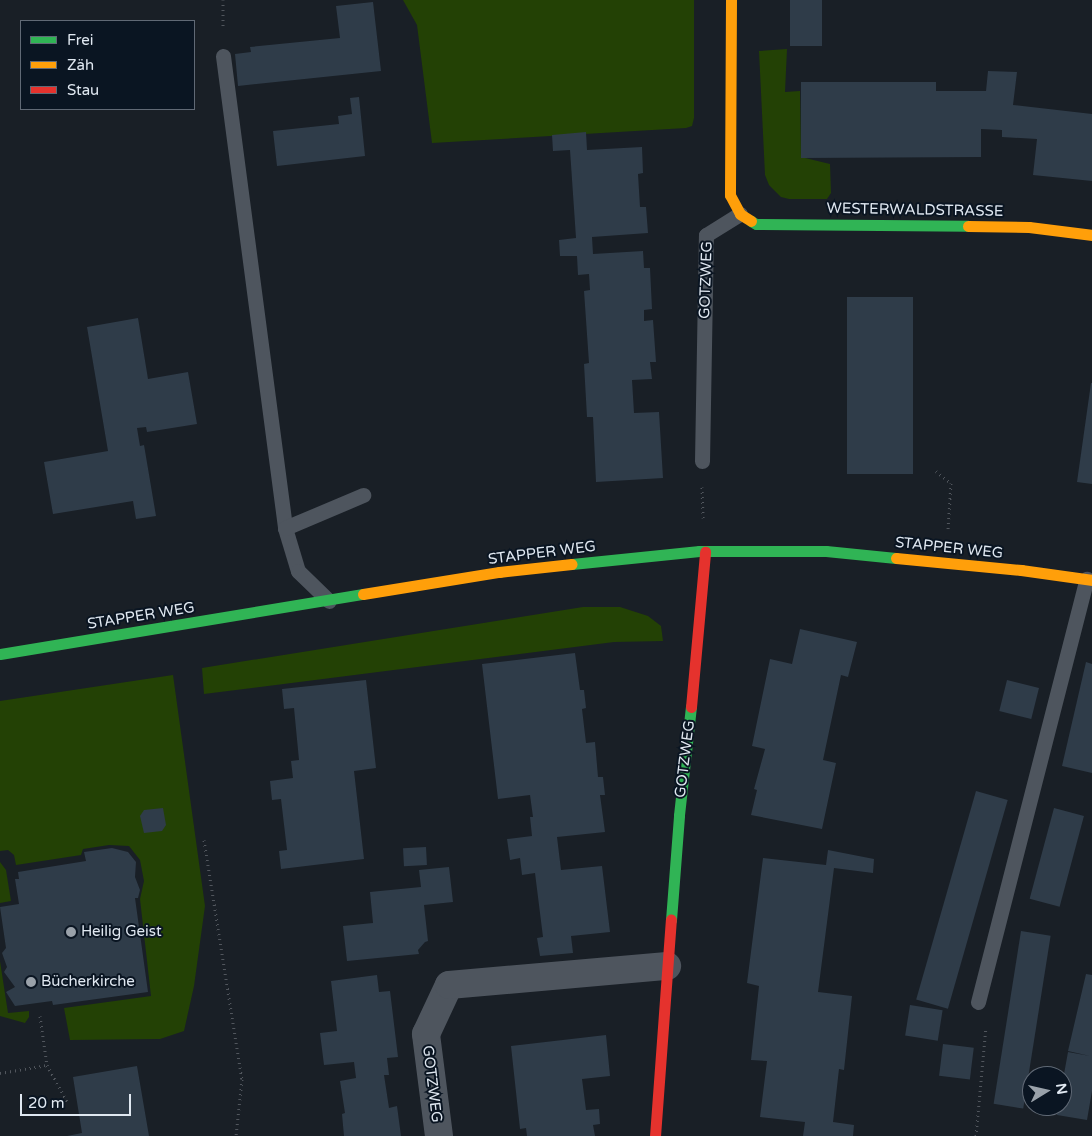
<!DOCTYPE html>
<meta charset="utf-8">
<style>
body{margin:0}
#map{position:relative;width:1092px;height:1136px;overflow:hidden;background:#191f26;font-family:"Varela Round",sans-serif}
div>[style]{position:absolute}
.green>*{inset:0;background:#234105}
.building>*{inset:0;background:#2f3c49;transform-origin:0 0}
.path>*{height:3px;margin-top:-1.5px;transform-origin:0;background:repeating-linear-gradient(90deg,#51565d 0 1px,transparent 0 5px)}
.lane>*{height:15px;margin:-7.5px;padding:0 7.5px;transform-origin:7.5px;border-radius:7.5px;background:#4e555e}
.street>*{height:28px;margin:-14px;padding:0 14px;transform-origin:14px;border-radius:14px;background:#4e555e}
.fast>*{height:11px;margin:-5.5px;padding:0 5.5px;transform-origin:5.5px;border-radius:5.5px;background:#30b455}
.slow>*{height:11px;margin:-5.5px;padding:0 5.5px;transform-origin:5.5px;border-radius:5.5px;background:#ff9f0a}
.jam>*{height:11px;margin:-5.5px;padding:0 5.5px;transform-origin:5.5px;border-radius:5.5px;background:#e5322d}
.dots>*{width:14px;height:14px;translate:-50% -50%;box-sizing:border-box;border:2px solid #0a1522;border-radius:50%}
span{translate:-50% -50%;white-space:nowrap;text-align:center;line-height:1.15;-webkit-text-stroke:4px #0a1522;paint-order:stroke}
.street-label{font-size:15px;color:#e0e8f1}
.poi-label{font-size:15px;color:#e0e8f1}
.left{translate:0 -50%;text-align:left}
.legend{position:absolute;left:20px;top:20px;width:175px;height:90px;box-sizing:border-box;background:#0a1522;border:1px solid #606975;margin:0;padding:6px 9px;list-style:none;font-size:15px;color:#e0e8f1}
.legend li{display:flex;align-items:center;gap:10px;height:25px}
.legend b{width:25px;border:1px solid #606975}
.north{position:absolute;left:1022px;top:1066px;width:50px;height:50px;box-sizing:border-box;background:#0a1522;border:1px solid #606975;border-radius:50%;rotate:81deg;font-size:14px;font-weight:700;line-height:20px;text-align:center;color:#e0e8f1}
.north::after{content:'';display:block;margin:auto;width:18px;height:22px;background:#9aa2aa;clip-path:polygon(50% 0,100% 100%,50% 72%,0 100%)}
.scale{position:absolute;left:20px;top:1094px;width:111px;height:22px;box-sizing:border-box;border:2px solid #e0e8f1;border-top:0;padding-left:6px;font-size:15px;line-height:18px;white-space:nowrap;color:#e0e8f1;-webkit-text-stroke:4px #0a1522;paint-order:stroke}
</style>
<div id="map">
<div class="green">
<i style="clip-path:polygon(403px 0,694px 0,694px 118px,692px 126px,686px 128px,432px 143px,417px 25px)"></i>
<i style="clip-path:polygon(787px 49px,785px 92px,800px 91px,801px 157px,830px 164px,831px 193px,827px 199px,789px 199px,781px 197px,769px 185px,765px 175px,759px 51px)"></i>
<i style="clip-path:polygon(583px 607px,620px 607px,648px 616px,661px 626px,663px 641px,614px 642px,204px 694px,202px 668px)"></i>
<i style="clip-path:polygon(173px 675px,205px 906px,194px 986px,184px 1031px,160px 1039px,70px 1040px,64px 1008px,151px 996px,140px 899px,144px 881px,140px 860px,129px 846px,109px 845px,83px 849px,81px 855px,16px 865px,14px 855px,8px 850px,0 851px,0 701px)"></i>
<i style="clip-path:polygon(0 862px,6px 870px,11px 901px,0 903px)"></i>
<i style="clip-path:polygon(0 961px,8px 1013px,29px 1011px,29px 1017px,25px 1023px,0 1016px)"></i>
</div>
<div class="building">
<i style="left:790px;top:0;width:32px;height:46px"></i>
<i style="clip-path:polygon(373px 2px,381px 71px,238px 86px,235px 54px,251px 52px,250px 47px,340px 38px,336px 6px)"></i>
<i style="clip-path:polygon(988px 71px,1017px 72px,1013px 105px,1092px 114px,1092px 181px,1033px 175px,1037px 139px,1002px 137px,1002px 130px,981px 129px,981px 157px,801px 158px,801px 82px,936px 82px,936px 91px,986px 91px)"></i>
<i style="clip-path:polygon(359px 97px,365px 156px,277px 166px,273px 131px,339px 124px,338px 116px,352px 114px,350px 98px)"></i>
<i style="clip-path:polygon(586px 132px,587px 150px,642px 147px,643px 173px,638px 174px,640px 207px,646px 207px,648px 233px,592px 237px,593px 254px,643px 251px,644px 268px,650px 268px,652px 309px,644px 310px,644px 321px,653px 320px,656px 362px,650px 362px,652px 379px,632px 380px,634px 413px,659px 412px,663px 478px,596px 482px,593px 417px,587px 417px,584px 364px,589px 363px,584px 291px,590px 290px,589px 274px,578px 275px,577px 256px,560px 256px,559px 240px,576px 238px,570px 150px,553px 151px,552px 135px)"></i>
<i style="left:913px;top:297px;width:177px;height:66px;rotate:90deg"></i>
<i style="clip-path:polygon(138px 318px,148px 379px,188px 372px,197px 424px,147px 432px,146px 427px,137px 428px,140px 446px,144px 445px,156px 516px,136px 519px,133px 501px,53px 514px,44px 462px,108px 451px,87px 327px)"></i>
<i style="clip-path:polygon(1091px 383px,1092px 383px,1092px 484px,1077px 482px)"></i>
<i style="clip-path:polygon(800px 629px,857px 642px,848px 677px,841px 675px,823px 760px,836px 763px,822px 829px,751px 815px,757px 790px,754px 789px,765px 749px,752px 746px,770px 659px,792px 664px)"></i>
<i style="clip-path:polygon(575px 653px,580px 690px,584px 690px,586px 708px,582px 709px,586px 743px,595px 742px,598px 777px,603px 777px,605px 795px,600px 795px,605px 832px,557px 837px,561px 870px,602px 866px,610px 932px,571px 936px,573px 953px,540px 956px,537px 938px,543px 937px,535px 873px,522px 875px,520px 858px,510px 860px,507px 839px,532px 836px,530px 817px,533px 817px,530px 795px,498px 799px,482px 664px)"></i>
<i style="clip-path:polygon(1086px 662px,1092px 664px,1092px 773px,1062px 766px)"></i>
<i style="clip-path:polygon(366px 680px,376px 768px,354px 771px,364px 859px,281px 869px,279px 851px,287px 850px,281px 799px,272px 800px,270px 781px,293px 778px,291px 761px,299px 760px,294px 708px,284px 709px,282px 689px)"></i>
<i style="left:1007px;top:680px;width:33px;height:32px;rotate:14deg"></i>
<i style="left:976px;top:791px;width:33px;height:217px;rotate:16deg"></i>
<i style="clip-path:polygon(163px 808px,166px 825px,162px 831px,144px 833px,140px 816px,144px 810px)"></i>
<i style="left:1054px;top:808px;width:31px;height:94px;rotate:15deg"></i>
<i style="left:426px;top:847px;width:18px;height:23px;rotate:87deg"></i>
<i style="clip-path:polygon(112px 848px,128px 852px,136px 862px,135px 877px,140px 890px,138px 898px,135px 898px,148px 992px,53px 1005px,52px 1001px,15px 1006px,6px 992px,15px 987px,4px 972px,7px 967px,2px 953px,6px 948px,0 907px,19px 904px,15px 879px,19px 879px,18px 872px,86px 861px,84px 852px)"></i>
<i style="clip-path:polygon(828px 850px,874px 859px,873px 873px,834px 868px,818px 992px,852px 996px,844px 1070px,839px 1069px,833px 1122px,854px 1125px,853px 1136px,803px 1136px,805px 1122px,760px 1117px,767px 1061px,751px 1060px,759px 986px,747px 983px,763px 858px,826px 865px)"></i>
<i style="clip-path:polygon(449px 867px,453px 902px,424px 905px,428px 941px,425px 942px,418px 950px,419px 954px,347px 961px,343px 926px,373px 923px,370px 892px,421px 887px,419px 870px)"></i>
<i style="left:1021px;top:931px;width:30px;height:175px;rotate:9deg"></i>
<i style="clip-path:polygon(1086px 974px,1092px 975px,1092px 1091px,1087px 1120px,1057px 1115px,1058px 1106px,1062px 1106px,1062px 1085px,1068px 1052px,1090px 1056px,1068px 1051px)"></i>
<i style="clip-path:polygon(377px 975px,379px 992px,390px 991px,398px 1057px,387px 1058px,389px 1075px,384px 1075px,389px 1108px,397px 1106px,401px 1136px,344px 1136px,342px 1114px,345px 1113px,340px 1081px,356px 1078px,354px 1062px,324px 1065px,320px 1033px,337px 1031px,331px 981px)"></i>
<i style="left:910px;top:1005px;width:33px;height:31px;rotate:9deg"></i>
<i style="clip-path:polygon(606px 1035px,610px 1076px,582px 1079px,586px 1110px,599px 1109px,600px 1124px,593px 1125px,595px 1136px,527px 1136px,526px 1128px,520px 1129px,511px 1046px)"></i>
<i style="left:943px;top:1044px;width:31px;height:32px;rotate:7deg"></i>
<i style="clip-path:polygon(137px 1066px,149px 1136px,67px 1136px,82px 1133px,73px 1077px)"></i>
</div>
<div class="path">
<i style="left:223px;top:0;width:29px;rotate:90deg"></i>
<i style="left:936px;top:471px;width:19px;rotate:39deg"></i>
<i style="left:951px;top:483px;width:46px;rotate:93.7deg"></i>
<i style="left:702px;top:487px;width:31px;rotate:88deg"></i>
<i style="left:204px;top:840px;width:242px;rotate:81deg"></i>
<i style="left:242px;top:1079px;width:57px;rotate:96deg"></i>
<i style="left:40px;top:1016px;width:49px;rotate:81.9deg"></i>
<i style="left:47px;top:1065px;width:43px;rotate:61.1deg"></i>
<i style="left:0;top:1073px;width:48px;rotate:-9.7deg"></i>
<i style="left:976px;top:1136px;width:109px;rotate:-84.8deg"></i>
</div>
<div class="lane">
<i style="left:223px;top:56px;width:476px;rotate:82.5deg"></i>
<i style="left:285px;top:528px;width:45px;rotate:73.2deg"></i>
<i style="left:298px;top:571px;width:43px;rotate:44.1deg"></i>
<i style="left:702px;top:461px;width:226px;rotate:-89deg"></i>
<i style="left:706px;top:235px;width:40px;rotate:-32deg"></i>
<i style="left:285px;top:528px;width:85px;rotate:-22.9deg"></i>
<i style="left:978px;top:1002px;width:437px;rotate:-75.6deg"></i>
</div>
<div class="street">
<i style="left:439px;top:1136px;width:103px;rotate:-97.3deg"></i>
<i style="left:426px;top:1034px;width:54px;rotate:-64.9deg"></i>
<i style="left:449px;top:985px;width:219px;rotate:-5deg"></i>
</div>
<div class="fast">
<i style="left:751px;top:221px;width:6px;rotate:31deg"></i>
<i style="left:756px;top:224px;width:212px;rotate:0.5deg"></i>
<i style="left:572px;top:564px;width:128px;rotate:-5.8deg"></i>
<i style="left:699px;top:551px;width:127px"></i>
<i style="left:826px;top:551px;width:70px;rotate:5.7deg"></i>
<i style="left:0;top:654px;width:368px;rotate:-9.4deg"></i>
<i style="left:671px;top:920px;width:105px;rotate:-85.6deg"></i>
<i style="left:679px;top:815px;width:109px;rotate:-83.7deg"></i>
</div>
<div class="slow">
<i style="left:731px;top:0;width:195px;rotate:90.3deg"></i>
<i style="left:730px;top:195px;width:21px;rotate:62deg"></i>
<i style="left:740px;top:214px;width:13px;rotate:32deg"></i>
<i style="left:968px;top:226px;width:61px;rotate:0.9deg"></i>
<i style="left:1029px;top:227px;width:64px;rotate:7.2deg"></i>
<i style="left:896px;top:558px;width:126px;rotate:5.5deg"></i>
<i style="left:1021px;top:570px;width:72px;rotate:8deg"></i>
<i style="left:363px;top:594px;width:138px;rotate:-9.2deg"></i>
<i style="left:499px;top:572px;width:73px;rotate:-6.3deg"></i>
</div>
<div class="jam">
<i style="left:691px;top:707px;width:156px;rotate:-84.8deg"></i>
<i style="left:655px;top:1136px;width:217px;rotate:-85.8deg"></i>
</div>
<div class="dots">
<i style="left:71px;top:932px;background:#9aa2aa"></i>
<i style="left:31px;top:982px;background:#9aa2aa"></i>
</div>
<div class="street-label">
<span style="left:915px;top:210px;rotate:1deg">WESTERWALDSTRASSE</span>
<span style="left:706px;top:280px;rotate:-88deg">GOTZWEG</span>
<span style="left:949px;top:548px;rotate:6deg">STAPPER WEG</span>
<span style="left:542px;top:553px;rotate:-7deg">STAPPER WEG</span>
<span style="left:141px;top:616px;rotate:-9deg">STAPPER WEG</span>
<span style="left:685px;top:759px;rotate:-83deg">GOTZWEG</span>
<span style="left:432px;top:1084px;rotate:83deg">GOTZWEG</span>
</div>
<div class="poi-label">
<span class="left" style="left:81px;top:932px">Heilig Geist</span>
<span class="left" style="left:41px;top:982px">Bücherkirche</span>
</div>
<ul class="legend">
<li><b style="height:6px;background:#30b455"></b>Frei</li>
<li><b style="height:6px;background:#ff9f0a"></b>Zäh</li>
<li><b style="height:6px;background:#e5322d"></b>Stau</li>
</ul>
<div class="north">N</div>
<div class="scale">20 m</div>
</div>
